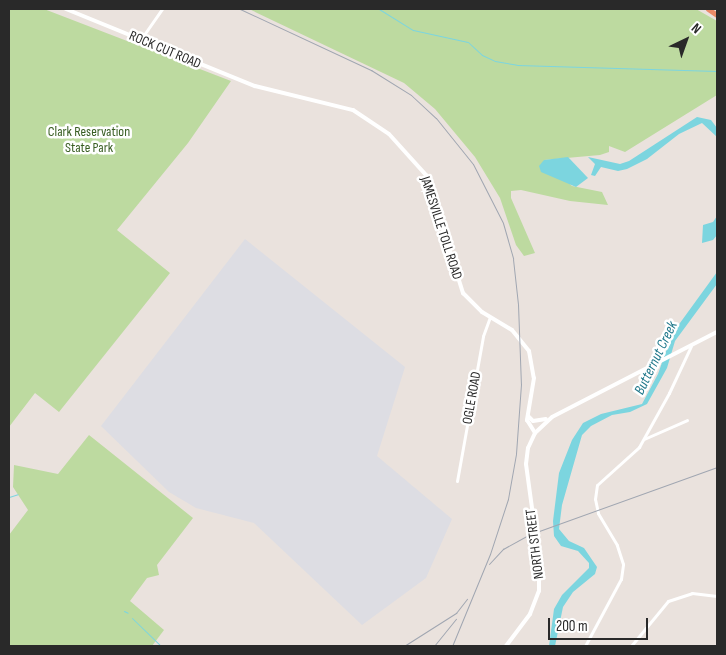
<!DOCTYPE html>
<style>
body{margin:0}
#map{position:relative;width:726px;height:655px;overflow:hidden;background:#eae2dd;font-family:"Sofia Sans Condensed",sans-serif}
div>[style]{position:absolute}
.industrial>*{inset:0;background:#dddde3}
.green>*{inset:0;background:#bddaa0}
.water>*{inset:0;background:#7cd5df}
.stream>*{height:1px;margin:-0.5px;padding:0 0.5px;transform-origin:0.5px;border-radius:0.5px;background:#7cd5df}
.street>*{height:3px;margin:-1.5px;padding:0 1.5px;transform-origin:1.5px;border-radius:1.5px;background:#fff}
.secondary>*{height:4px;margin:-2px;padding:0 2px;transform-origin:2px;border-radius:2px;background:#fff}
.highway>*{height:5px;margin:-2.5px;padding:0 2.5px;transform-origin:2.5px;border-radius:2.5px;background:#ea8a67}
.rail>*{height:1px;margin:-0.5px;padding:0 0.5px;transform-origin:0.5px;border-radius:0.5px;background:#a0a6b1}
span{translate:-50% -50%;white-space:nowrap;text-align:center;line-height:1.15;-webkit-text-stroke:5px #fff;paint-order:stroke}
.street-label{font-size:14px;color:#292929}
.park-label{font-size:14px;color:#385d22}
.water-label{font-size:15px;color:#1d7689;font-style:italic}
.frame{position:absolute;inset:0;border:10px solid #292929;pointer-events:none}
.north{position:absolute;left:661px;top:15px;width:50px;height:50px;-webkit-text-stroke:4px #fff;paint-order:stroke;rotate:42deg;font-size:14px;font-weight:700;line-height:20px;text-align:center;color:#292929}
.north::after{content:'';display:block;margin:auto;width:18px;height:22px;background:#292929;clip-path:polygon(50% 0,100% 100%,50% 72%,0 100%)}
.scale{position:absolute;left:548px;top:618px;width:100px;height:22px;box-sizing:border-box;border:2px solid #292929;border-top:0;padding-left:6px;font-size:15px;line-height:18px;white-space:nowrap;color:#292929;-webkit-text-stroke:4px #fff;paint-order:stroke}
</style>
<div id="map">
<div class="industrial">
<i style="clip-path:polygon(245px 239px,405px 367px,377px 456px,452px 519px,426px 578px,362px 625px,254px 523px,196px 508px,169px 492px,101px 426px)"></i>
</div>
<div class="green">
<i style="clip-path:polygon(9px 9px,44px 9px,231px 81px,188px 143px,117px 230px,170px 273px,59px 412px,35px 393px,9px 427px)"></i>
<i style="clip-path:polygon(249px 9px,696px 9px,717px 21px,717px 95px,625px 152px,609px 146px,609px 152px,600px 155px,544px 160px,572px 186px,602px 192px,608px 205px,570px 201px,521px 190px,511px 191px,511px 198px,535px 253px,524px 256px,516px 245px,500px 198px,475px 157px,435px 109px,404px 83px)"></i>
<i style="clip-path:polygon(89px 435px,193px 518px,157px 565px,159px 575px,147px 578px,130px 601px,164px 630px,152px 646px,9px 646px,9px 535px,28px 510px,13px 487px,14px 465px,58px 474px)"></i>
</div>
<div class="water">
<i style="clip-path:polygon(697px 117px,711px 120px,717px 128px,717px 137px,702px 123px,679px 134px,647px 159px,627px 169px,618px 171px,601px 167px,595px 176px,591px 175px,595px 164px,588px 157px,620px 164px,629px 161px)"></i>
<i style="clip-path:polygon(568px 157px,588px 178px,576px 187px,541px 172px,539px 166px,544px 160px)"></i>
<i style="clip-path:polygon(717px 216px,717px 235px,713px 240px,702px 243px,703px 225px,713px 222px)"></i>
<i style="clip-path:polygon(717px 272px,717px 284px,675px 341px,667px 368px,647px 404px,630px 412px,612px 415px,591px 426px,582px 435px,562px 505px,559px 529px,569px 541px,584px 548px,597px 567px,595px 574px,573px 592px,563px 607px,555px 646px,549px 646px,554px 609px,562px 595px,589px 568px,589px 563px,578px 551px,561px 546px,554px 536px,553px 521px,559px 473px,572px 440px,583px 423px,601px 414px,642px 404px,658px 374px,672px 334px)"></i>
</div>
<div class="stream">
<i style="left:379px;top:9px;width:40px;rotate:32deg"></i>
<i style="left:413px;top:30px;width:56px;rotate:12.3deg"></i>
<i style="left:468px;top:42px;width:19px;rotate:43deg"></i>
<i style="left:482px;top:55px;width:14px;rotate:25deg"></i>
<i style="left:495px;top:61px;width:22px;rotate:10deg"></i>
<i style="left:517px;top:65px;width:200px;rotate:1.7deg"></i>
<i style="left:9px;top:497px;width:9px;rotate:-18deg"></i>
<i style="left:124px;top:611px;width:4px;rotate:27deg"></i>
<i style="left:132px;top:618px;width:40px;rotate:44deg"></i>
</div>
<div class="street">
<i style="left:141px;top:39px;width:37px;rotate:-55deg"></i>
<i style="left:644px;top:439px;width:47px;rotate:-23.8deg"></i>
<i style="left:457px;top:481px;width:147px;rotate:-79.8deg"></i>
<i style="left:483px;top:336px;width:20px;rotate:-70deg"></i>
<i style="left:585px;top:646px;width:76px;rotate:-61.8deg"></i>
<i style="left:621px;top:579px;width:15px;rotate:-82deg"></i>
<i style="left:623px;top:564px;width:20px;rotate:-108deg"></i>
<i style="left:617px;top:545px;width:37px;rotate:-121deg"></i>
<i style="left:598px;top:513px;width:14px;rotate:-102deg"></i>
<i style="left:595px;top:499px;width:14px;rotate:-82deg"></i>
<i style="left:597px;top:485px;width:57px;rotate:-42.1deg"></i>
<i style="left:639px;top:447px;width:62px;rotate:-60.9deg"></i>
<i style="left:669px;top:393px;width:52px;rotate:-64.9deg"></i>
<i style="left:631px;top:646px;width:58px;rotate:-50.6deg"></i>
<i style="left:668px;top:601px;width:25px;rotate:-18deg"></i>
<i style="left:692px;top:593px;width:25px;rotate:7deg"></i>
</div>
<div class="secondary">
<i style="left:66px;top:9px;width:204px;rotate:22.2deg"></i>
<i style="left:255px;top:86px;width:101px;rotate:13.8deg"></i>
<i style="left:353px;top:110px;width:43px;rotate:33.7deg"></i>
<i style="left:389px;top:134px;width:55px;rotate:47.9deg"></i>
<i style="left:426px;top:175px;width:124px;rotate:72.6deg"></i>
<i style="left:463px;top:293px;width:27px;rotate:45deg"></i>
<i style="left:482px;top:312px;width:35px;rotate:31deg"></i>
<i style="left:512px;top:330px;width:27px;rotate:51deg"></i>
<i style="left:529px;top:351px;width:27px;rotate:80deg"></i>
<i style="left:534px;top:378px;width:43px;rotate:99.5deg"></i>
<i style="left:527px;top:420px;width:15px;rotate:58deg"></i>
<i style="left:528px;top:416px;width:7px;rotate:45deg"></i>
<i style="left:533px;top:421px;width:13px;rotate:-9deg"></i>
<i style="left:506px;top:646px;width:40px;rotate:-53deg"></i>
<i style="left:530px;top:614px;width:25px;rotate:-69deg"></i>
<i style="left:539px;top:591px;width:32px;rotate:-90deg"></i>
<i style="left:539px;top:559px;width:96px;rotate:-97.8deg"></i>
<i style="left:526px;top:464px;width:16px;rotate:-83deg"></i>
<i style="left:528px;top:448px;width:17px;rotate:-65deg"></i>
<i style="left:535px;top:433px;width:23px;rotate:-43deg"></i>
<i style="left:552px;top:417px;width:186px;rotate:-27.3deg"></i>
</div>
<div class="highway">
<i style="left:708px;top:9px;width:11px;rotate:34deg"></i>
</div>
<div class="rail">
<i style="left:240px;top:9px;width:145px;rotate:25deg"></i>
<i style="left:371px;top:70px;width:47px;rotate:32deg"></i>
<i style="left:411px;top:95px;width:34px;rotate:43deg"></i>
<i style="left:436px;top:118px;width:59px;rotate:51.2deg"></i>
<i style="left:473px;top:164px;width:66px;rotate:63deg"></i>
<i style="left:503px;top:223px;width:37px;rotate:74deg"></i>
<i style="left:513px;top:259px;width:45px;rotate:83.7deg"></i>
<i style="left:518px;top:304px;width:80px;rotate:87.9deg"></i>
<i style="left:521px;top:384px;width:70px;rotate:94.1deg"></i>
<i style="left:516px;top:454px;width:46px;rotate:100.1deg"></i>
<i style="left:508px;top:499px;width:58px;rotate:108.1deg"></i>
<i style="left:490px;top:554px;width:100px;rotate:112.4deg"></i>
<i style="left:489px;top:564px;width:21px;rotate:-47deg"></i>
<i style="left:503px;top:549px;width:29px;rotate:-29deg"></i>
<i style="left:528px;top:535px;width:201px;rotate:-19.8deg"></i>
<i style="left:404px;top:646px;width:62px;rotate:-32.4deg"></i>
<i style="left:456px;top:613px;width:18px;rotate:-52deg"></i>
<i style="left:434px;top:646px;width:35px;rotate:-51deg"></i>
</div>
<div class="street-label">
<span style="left:165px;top:50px;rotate:23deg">ROCK CUT ROAD</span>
<span style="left:441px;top:228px;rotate:72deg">JAMESVILLE TOLL ROAD</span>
<span style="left:472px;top:398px;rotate:-80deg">OGLE ROAD</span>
<span style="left:535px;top:544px;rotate:-97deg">NORTH STREET</span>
</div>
<div class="park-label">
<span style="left:89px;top:140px">Clark Reservation<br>State Park</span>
</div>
<div class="water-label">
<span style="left:656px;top:358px;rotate:-64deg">Butternut Creek</span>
</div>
<div class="frame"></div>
<div class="north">N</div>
<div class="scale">200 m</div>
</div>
